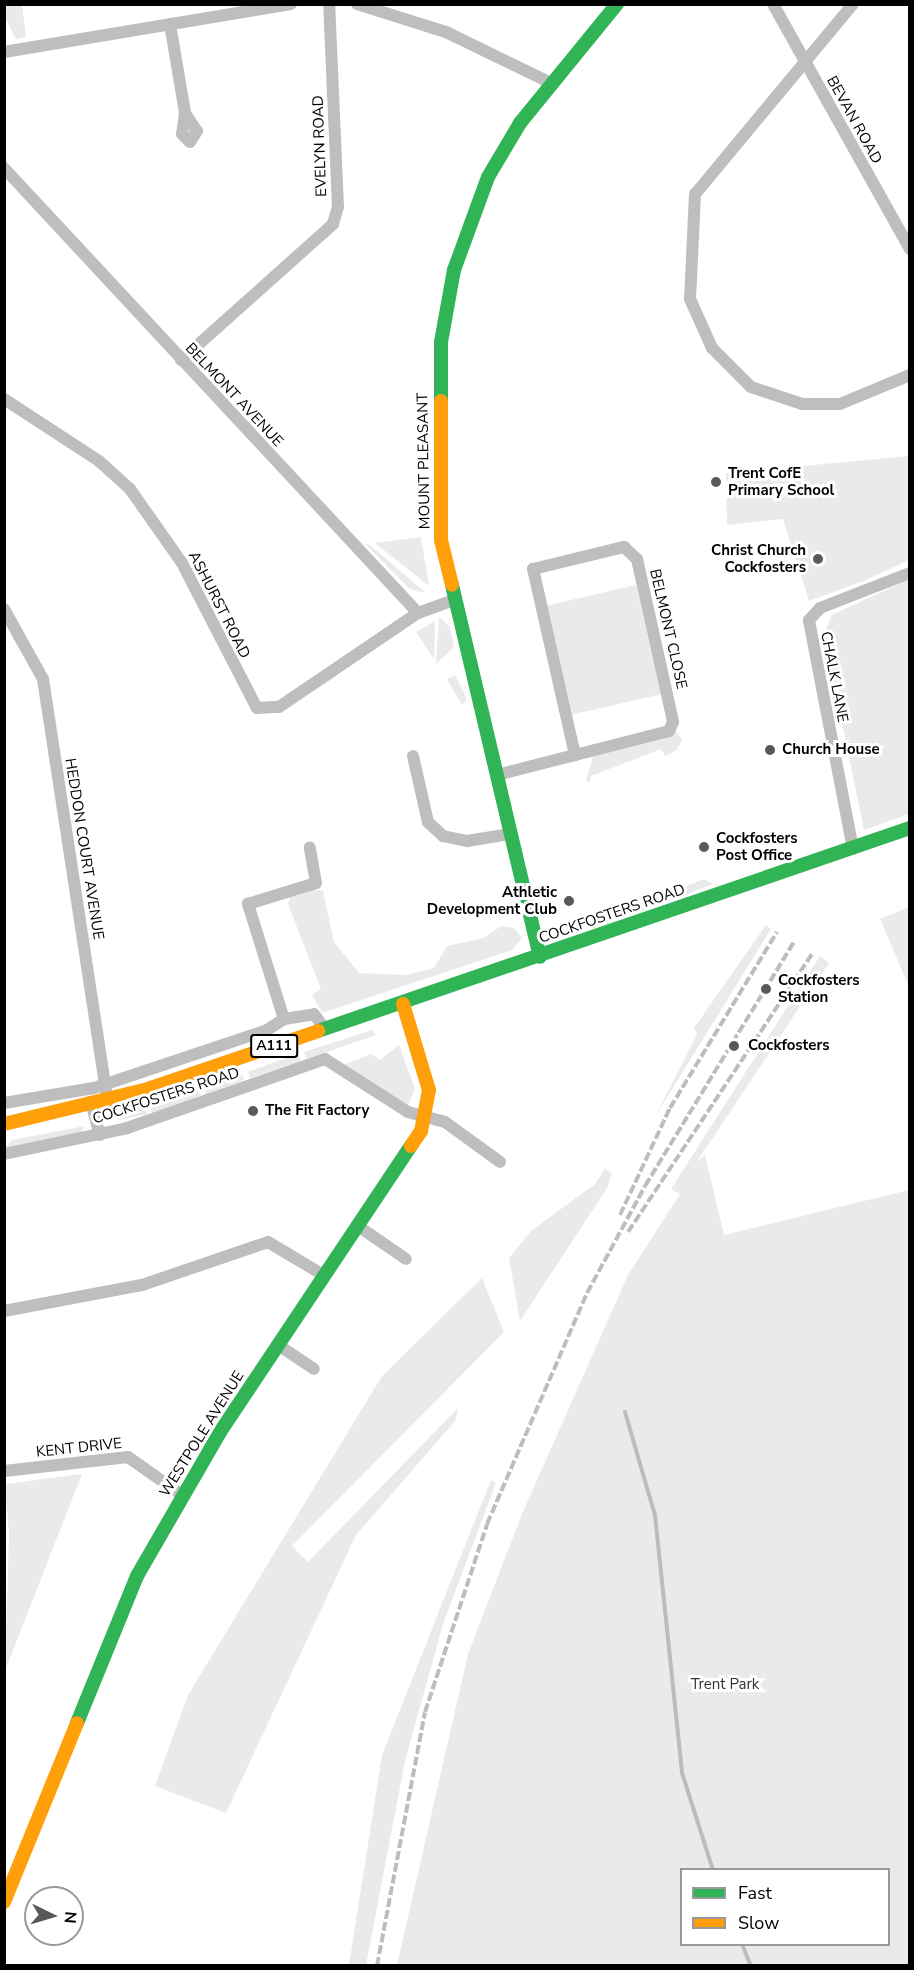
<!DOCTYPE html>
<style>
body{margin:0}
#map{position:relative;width:914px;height:1970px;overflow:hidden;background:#fff;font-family:"Nunito Sans",sans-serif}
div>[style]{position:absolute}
.green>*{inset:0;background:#eaeaea;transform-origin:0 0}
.stream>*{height:4px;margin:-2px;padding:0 2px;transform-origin:2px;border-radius:2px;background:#bcbcbc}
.street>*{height:12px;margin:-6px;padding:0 6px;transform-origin:6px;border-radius:6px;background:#bebebe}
.fast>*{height:14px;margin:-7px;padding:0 7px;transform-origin:7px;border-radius:7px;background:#30b455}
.slow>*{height:14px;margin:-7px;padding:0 7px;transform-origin:7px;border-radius:7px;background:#ff9f0a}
.rail>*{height:4px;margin-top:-2px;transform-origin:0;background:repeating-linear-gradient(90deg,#bdbdbd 0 9px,transparent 0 12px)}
.dots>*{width:16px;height:16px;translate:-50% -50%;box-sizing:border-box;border:3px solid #fff;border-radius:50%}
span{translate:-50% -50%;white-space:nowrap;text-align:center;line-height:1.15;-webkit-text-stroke:6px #fff;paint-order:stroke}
.shield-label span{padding:2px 4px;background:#fff;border:2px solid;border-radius:4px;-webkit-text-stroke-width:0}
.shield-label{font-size:14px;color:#000;font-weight:700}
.street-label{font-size:15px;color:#000}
.poi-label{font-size:15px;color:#000;font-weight:700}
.left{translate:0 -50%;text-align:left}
.right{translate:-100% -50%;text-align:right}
.park-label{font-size:15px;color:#303030}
.frame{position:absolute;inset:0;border:6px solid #000;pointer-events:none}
.legend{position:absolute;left:680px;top:1868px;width:210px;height:78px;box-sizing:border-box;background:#fff;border:2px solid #999;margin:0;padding:8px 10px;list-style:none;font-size:18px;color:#000}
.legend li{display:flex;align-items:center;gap:12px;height:30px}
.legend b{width:30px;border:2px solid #999}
.north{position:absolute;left:24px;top:1886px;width:60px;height:60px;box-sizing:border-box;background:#fff;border:2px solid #999;border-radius:50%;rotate:95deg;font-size:16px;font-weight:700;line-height:24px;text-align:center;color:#000}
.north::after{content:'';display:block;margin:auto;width:21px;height:27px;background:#595959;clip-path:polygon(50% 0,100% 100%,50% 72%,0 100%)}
</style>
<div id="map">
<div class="green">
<i style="clip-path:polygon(4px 5px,22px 5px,26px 37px,16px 39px,5px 18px)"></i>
<i style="clip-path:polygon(909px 456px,909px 560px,866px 580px,809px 601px,783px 519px,727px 525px,726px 473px)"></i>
<i style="clip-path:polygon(421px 537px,429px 586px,375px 543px)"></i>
<i style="clip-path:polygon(365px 544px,370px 545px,426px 593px,410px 589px)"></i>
<i style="clip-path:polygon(909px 579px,909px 814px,864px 830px,824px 635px,832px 615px)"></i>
<i style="left:636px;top:585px;width:112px;height:91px;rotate:77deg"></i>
<i style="clip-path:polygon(439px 617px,450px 627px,454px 647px,436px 664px)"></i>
<i style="clip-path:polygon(435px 621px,434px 659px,416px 632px)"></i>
<i style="clip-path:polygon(455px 675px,467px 699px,462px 705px,447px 679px)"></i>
<i style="clip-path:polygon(675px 729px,682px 740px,677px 750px,665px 756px,661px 749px,591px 776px,589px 784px,586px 780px,594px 753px)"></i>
<i style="clip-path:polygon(704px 879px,713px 884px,606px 925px,603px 919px)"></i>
<i style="clip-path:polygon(311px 889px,323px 891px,334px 942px,359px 973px,405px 975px,434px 968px,447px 946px,484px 938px,501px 926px,514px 928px,522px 938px,512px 950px,322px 1013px,312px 995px,321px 989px,288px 904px,290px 897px)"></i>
<i style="clip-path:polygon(909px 907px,910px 907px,909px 987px,880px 919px)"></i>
<i style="clip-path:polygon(766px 925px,771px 929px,656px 1115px,697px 1034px,694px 1028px)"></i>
<i style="clip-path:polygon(evenodd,820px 956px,829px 963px,696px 1163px,705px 1155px,724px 1235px,909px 1190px,909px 1965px,397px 1965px,468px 1654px,522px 1514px,628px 1275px,680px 1194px,671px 1189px,820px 956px,682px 1870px,888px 1870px,888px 1944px,682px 1944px,682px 1870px)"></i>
<i style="clip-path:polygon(372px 1030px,376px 1035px,306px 1059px,304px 1052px)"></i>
<i style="clip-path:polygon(399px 1045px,415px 1089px,408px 1105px,343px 1065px,371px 1054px,380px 1060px)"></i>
<i style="clip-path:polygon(298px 1053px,301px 1061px,250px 1078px,248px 1072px)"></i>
<i style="clip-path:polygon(242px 1074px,244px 1080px,206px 1094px,203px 1087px)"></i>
<i style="left:198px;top:1088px;width:8px;height:52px;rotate:67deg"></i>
<i style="clip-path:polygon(144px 1106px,147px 1114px,119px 1120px,118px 1114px)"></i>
<i style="clip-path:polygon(85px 1126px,81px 1133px,5px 1149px,12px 1140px)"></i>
<i style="clip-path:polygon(605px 1169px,612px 1174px,607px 1188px,520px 1321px,509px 1258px,531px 1231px,595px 1184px)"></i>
<i style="clip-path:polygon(482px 1278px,504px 1332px,292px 1546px,308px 1562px,458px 1408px,456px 1420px,356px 1535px,226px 1813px,155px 1786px,188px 1695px,382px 1376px)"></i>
<i style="clip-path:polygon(82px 1474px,69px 1507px,5px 1671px,9px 1535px,5px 1484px)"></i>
<i style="clip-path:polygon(491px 1480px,496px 1483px,443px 1624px,405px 1761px,366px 1965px,349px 1965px,382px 1755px)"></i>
</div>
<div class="stream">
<i style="left:625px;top:1412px;width:107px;rotate:73.8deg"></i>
<i style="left:655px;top:1515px;width:259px;rotate:84deg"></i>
<i style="left:682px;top:1773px;width:102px;rotate:72.3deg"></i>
<i style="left:742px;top:1944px;width:24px;rotate:68deg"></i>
</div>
<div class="street">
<i style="left:357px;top:4px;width:93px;rotate:17.5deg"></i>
<i style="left:446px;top:32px;width:117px;rotate:25.9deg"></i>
<i style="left:773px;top:4px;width:281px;rotate:60.8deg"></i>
<i style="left:853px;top:4px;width:247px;rotate:129.7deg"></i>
<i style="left:695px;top:194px;width:105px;rotate:92.7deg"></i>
<i style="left:690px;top:299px;width:54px;rotate:65.8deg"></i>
<i style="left:712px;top:348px;width:55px;rotate:45deg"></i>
<i style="left:751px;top:387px;width:54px;rotate:18.4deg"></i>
<i style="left:802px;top:404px;width:38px"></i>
<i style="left:840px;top:404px;width:76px;rotate:-22.5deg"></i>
<i style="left:170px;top:24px;width:90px;rotate:80.4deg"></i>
<i style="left:185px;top:113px;width:21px;rotate:98deg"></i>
<i style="left:182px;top:134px;width:11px;rotate:45deg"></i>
<i style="left:190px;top:142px;width:13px;rotate:-58deg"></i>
<i style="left:197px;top:131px;width:22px;rotate:-124deg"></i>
<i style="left:4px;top:52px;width:291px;rotate:-9.5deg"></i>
<i style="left:4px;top:168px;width:608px;rotate:47.07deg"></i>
<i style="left:418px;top:613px;width:37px;rotate:-20deg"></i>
<i style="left:181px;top:360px;width:204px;rotate:-41.8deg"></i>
<i style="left:333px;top:224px;width:18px;rotate:-74deg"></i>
<i style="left:338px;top:207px;width:203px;rotate:-92.5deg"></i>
<i style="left:4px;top:399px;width:113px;rotate:33.1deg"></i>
<i style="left:99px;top:461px;width:42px;rotate:42.1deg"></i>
<i style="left:130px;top:489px;width:90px;rotate:54.9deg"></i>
<i style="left:182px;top:563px;width:163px;rotate:62.7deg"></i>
<i style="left:257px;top:708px;width:22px;rotate:-3deg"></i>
<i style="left:279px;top:707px;width:168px;rotate:-34.1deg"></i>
<i style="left:624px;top:547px;width:18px;rotate:43deg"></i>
<i style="left:637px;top:559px;width:167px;rotate:77.5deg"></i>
<i style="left:673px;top:722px;width:10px;rotate:114deg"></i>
<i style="left:669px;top:731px;width:97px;rotate:165.7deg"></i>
<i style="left:575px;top:755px;width:191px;rotate:-102.7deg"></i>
<i style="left:533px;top:569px;width:94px;rotate:-13.6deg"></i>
<i style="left:4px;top:609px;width:80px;rotate:60.9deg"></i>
<i style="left:43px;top:679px;width:428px;rotate:81.3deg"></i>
<i style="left:413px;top:756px;width:68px;rotate:77.2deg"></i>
<i style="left:428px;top:822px;width:21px;rotate:43deg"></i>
<i style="left:443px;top:836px;width:25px;rotate:12deg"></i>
<i style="left:467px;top:841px;width:44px;rotate:-9.2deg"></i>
<i style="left:497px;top:775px;width:81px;rotate:-14.4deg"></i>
<i style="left:853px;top:849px;width:233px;rotate:-100.9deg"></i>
<i style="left:809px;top:620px;width:16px;rotate:-47deg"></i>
<i style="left:820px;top:608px;width:97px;rotate:-21.3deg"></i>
<i style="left:284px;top:1019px;width:121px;rotate:-107.4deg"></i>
<i style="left:248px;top:904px;width:71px;rotate:-17.2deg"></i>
<i style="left:316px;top:883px;width:36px;rotate:-100deg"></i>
<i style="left:4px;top:1103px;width:91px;rotate:-9.5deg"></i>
<i style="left:94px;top:1088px;width:182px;rotate:-18.5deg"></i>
<i style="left:267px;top:1030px;width:20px;rotate:-33deg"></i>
<i style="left:284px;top:1019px;width:30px;rotate:-9deg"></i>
<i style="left:314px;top:1014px;width:19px;rotate:54deg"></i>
<i style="left:92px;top:1106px;width:30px;rotate:75deg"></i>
<i style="left:4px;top:1154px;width:126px;rotate:-11.9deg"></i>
<i style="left:127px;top:1128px;width:210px;rotate:-19.2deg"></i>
<i style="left:325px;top:1059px;width:98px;rotate:32.6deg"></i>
<i style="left:408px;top:1112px;width:38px;rotate:15deg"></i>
<i style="left:445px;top:1122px;width:68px;rotate:36deg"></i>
<i style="left:358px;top:1226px;width:58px;rotate:34.5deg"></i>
<i style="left:4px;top:1311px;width:140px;rotate:-10.7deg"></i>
<i style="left:142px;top:1285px;width:133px;rotate:-18.8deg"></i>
<i style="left:268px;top:1242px;width:66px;rotate:30.8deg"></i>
<i style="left:278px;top:1345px;width:43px;rotate:33.7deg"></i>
<i style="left:4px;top:1471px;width:125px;rotate:-6.4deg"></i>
<i style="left:128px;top:1457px;width:66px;rotate:35.1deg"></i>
</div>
<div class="fast">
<i style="left:441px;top:401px;width:59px;rotate:-90deg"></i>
<i style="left:441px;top:342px;width:73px;rotate:-79.8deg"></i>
<i style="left:454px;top:270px;width:99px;rotate:-69.9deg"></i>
<i style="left:488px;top:177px;width:63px;rotate:-59.3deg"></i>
<i style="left:520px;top:123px;width:154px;rotate:-50.8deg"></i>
<i style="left:452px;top:585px;width:382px;rotate:76.7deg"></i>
<i style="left:318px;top:1031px;width:626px;rotate:-18.93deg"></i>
<i style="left:77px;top:1723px;width:159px;rotate:-67.8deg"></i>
<i style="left:137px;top:1576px;width:166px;rotate:-60deg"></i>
<i style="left:220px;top:1432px;width:344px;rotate:-56.3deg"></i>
</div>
<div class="slow">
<i style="left:441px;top:401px;width:139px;rotate:90deg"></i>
<i style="left:441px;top:540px;width:46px;rotate:76.3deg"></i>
<i style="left:403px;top:1004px;width:90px;rotate:73.2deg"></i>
<i style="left:429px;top:1090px;width:42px;rotate:101deg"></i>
<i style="left:421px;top:1131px;width:18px;rotate:124deg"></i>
<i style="left:4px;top:1124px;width:145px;rotate:-13.6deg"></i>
<i style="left:145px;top:1090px;width:183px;rotate:-18.8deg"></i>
<i style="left:4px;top:1902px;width:193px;rotate:-67.8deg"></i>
</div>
<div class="rail">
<i style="left:620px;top:1215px;width:118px;rotate:-65deg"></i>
<i style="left:670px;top:1108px;width:206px;rotate:-58.7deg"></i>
<i style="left:628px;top:1232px;width:335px;rotate:-56.5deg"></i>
<i style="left:377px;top:1966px;width:258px;rotate:-79.3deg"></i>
<i style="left:425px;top:1712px;width:198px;rotate:-71.7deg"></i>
<i style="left:487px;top:1524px;width:252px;rotate:-66.6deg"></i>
<i style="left:587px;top:1293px;width:122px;rotate:-61.5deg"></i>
<i style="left:645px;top:1186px;width:286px;rotate:-58.6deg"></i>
</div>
<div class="dots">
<i style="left:716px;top:482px;background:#595959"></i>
<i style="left:818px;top:559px;background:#595959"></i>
<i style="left:770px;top:750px;background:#595959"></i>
<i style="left:704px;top:847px;background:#595959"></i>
<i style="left:569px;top:901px;background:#595959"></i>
<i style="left:766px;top:989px;background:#595959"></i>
<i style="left:734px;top:1046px;background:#595959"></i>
<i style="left:253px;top:1111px;background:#595959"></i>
</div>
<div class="shield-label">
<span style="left:274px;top:1046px">A111</span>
</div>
<div class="street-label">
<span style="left:854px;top:120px;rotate:61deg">BEVAN ROAD</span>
<span style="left:320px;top:146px;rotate:-92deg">EVELYN ROAD</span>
<span style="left:234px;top:395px;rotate:47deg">BELMONT AVENUE</span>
<span style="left:424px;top:461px;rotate:-91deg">MOUNT PLEASANT</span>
<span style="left:219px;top:605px;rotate:63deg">ASHURST ROAD</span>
<span style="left:668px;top:629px;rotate:77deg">BELMONT CLOSE</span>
<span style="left:834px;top:677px;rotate:79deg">CHALK LANE</span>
<span style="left:84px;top:849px;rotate:81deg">HEDDON COURT AVENUE</span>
<span style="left:612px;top:914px;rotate:-19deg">COCKFOSTERS ROAD</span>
<span style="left:166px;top:1096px;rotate:-18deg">COCKFOSTERS ROAD</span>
<span style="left:202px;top:1434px;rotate:-58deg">WESTPOLE AVENUE</span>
<span style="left:79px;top:1448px;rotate:-6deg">KENT DRIVE</span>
</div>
<div class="poi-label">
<span class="left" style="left:728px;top:482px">Trent CofE<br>Primary School</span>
<span class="right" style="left:806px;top:559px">Christ Church<br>Cockfosters</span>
<span class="left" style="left:782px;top:750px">Church House</span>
<span class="left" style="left:716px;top:847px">Cockfosters<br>Post Office</span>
<span class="right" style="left:557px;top:901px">Athletic<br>Development Club</span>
<span class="left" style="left:778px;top:989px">Cockfosters<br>Station</span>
<span class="left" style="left:748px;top:1046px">Cockfosters</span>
<span class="left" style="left:265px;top:1111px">The Fit Factory</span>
</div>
<div class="park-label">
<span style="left:725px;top:1685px">Trent Park</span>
</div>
<div class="frame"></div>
<ul class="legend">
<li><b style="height:8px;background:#30b455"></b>Fast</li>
<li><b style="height:8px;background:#ff9f0a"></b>Slow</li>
</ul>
<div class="north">N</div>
</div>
